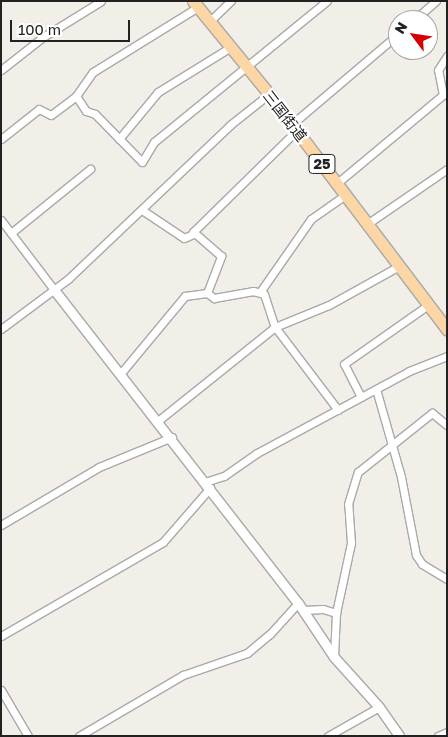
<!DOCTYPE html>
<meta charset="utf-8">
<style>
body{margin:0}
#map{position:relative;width:448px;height:737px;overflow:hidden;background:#f2efe9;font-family:"Golos Text","Noto Sans JP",sans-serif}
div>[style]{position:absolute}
.roads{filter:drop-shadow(1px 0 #a9a9a9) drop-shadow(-1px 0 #a9a9a9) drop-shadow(0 1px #a9a9a9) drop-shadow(0 -1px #a9a9a9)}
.minor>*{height:7px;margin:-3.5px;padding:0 3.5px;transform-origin:3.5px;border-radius:3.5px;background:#fff}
.tertiary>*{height:9px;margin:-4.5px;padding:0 4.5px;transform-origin:4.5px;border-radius:4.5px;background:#fff}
.primary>*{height:11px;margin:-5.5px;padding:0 5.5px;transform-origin:5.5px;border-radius:5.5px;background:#fcd6a4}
span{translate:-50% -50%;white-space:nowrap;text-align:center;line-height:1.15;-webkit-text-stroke:4.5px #fff;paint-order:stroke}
.shield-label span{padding:1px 4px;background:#fff;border:1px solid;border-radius:4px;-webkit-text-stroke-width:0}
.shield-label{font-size:14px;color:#222;font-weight:700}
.street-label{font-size:15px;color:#222}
.frame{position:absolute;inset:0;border:2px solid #222;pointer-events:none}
.north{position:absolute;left:388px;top:10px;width:50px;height:50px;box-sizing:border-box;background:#fff;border:1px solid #a7a7a7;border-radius:50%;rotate:301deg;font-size:14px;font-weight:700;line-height:20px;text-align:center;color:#222}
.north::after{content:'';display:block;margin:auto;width:18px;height:22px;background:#d40000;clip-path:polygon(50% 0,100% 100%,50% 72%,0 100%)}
.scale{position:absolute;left:10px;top:20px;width:120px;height:22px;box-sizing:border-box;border:2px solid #222;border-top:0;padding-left:6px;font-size:15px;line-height:18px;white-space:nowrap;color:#222;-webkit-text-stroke:4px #fff;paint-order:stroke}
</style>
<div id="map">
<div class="roads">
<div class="minor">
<i style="left:414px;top:20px;width:29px;rotate:-41deg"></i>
<i style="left:210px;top:21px;width:29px;rotate:-44deg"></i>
<i style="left:1px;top:70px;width:53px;rotate:-38.2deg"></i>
<i style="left:43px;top:37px;width:68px;rotate:-31.8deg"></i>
<i style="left:76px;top:96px;width:18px;rotate:56deg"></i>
<i style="left:86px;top:111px;width:9px;rotate:18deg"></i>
<i style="left:95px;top:114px;width:67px;rotate:45.6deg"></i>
<i style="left:142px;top:162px;width:23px;rotate:-59deg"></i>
<i style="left:154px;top:142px;width:223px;rotate:-39.2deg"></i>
<i style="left:292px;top:124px;width:139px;rotate:-40.3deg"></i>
<i style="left:1px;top:139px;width:48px;rotate:-38.3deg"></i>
<i style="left:39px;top:109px;width:13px;rotate:27deg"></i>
<i style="left:51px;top:115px;width:31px;rotate:-37deg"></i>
<i style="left:76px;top:96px;width:29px;rotate:-55deg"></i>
<i style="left:93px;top:72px;width:123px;rotate:-31.8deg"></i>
<i style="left:119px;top:139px;width:61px;rotate:-50.3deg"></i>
<i style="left:158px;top:92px;width:86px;rotate:-31.7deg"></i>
<i style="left:336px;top:184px;width:139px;rotate:-39.8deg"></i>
<i style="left:443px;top:95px;width:25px;rotate:-101deg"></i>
<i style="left:438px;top:70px;width:17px;rotate:-57deg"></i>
<i style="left:142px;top:210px;width:50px;rotate:33.7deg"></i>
<i style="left:184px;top:238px;width:10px;rotate:-24deg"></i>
<i style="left:1px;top:220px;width:89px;rotate:52.7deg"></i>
<i style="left:367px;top:224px;width:97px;rotate:-34.5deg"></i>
<i style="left:11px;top:233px;width:102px;rotate:-39deg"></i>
<i style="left:260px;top:292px;width:89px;rotate:-55.1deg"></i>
<i style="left:311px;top:219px;width:42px;rotate:-35.2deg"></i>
<i style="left:207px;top:293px;width:40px;rotate:-69deg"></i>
<i style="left:221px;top:256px;width:37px;rotate:-139deg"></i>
<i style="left:193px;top:232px;width:146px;rotate:-44.4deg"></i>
<i style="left:1px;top:329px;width:84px;rotate:-36.7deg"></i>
<i style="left:68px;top:279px;width:224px;rotate:-43.5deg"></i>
<i style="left:230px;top:125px;width:50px;rotate:-38.5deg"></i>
<i style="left:121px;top:373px;width:100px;rotate:-50.3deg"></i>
<i style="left:185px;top:296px;width:22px;rotate:-8deg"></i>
<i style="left:207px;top:293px;width:9px;rotate:36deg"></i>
<i style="left:214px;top:298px;width:40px;rotate:-10deg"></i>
<i style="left:253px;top:291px;width:11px;rotate:15deg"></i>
<i style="left:264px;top:294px;width:35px;rotate:72deg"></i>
<i style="left:275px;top:327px;width:104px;rotate:52.8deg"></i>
<i style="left:376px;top:389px;width:91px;rotate:74.1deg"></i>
<i style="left:401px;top:477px;width:79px;rotate:79.1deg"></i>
<i style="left:416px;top:555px;width:11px;rotate:56deg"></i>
<i style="left:422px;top:564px;width:29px;rotate:31deg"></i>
<i style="left:361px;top:397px;width:37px;rotate:-117deg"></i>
<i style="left:344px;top:364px;width:103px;rotate:-35.1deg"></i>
<i style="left:159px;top:420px;width:149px;rotate:-38.7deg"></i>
<i style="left:275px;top:327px;width:58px;rotate:-22.2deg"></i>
<i style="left:329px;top:305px;width:80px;rotate:-29.1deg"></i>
<i style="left:205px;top:482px;width:20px;rotate:-18deg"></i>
<i style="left:224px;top:476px;width:40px;rotate:-34.9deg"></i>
<i style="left:257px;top:453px;width:173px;rotate:-28.3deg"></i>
<i style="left:409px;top:371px;width:41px;rotate:-21.5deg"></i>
<i style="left:1px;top:525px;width:114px;rotate:-30.6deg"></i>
<i style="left:99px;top:467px;width:79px;rotate:-22.3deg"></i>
<i style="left:304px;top:610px;width:19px;rotate:-3deg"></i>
<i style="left:323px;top:609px;width:14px;rotate:17deg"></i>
<i style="left:1px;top:636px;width:187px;rotate:-30.1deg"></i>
<i style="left:163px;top:542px;width:72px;rotate:-49deg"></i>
<i style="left:334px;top:657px;width:44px;rotate:-87.4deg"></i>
<i style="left:336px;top:613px;width:72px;rotate:-77.9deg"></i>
<i style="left:351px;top:543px;width:39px;rotate:-94deg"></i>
<i style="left:348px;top:504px;width:34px;rotate:-73deg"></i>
<i style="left:358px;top:472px;width:95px;rotate:-38.6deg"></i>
<i style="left:432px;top:413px;width:19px;rotate:39deg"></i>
<i style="left:1px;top:690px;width:53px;rotate:59.6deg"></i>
<i style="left:79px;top:736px;width:121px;rotate:-30.4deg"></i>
<i style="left:183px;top:675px;width:68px;rotate:-19deg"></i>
<i style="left:247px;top:653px;width:30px;rotate:-40deg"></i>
<i style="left:270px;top:634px;width:42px;rotate:-47.9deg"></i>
<i style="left:328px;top:736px;width:59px;rotate:-29.6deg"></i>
<i style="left:438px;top:736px;width:10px;rotate:-24deg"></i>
</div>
<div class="tertiary">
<i style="left:55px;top:291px;width:395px;rotate:52.1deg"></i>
<i style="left:298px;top:603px;width:65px;rotate:56.3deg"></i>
<i style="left:334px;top:657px;width:67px;rotate:48deg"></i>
<i style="left:379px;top:707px;width:35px;rotate:55deg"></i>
</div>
<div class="primary">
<i style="left:193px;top:1px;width:120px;rotate:50.7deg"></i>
<i style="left:269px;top:94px;width:295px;rotate:52.9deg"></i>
</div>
</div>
<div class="shield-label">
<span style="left:322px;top:164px">25</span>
</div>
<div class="street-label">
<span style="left:285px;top:116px;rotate:52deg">三国街道</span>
</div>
<div class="frame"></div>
<div class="north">N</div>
<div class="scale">100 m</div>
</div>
